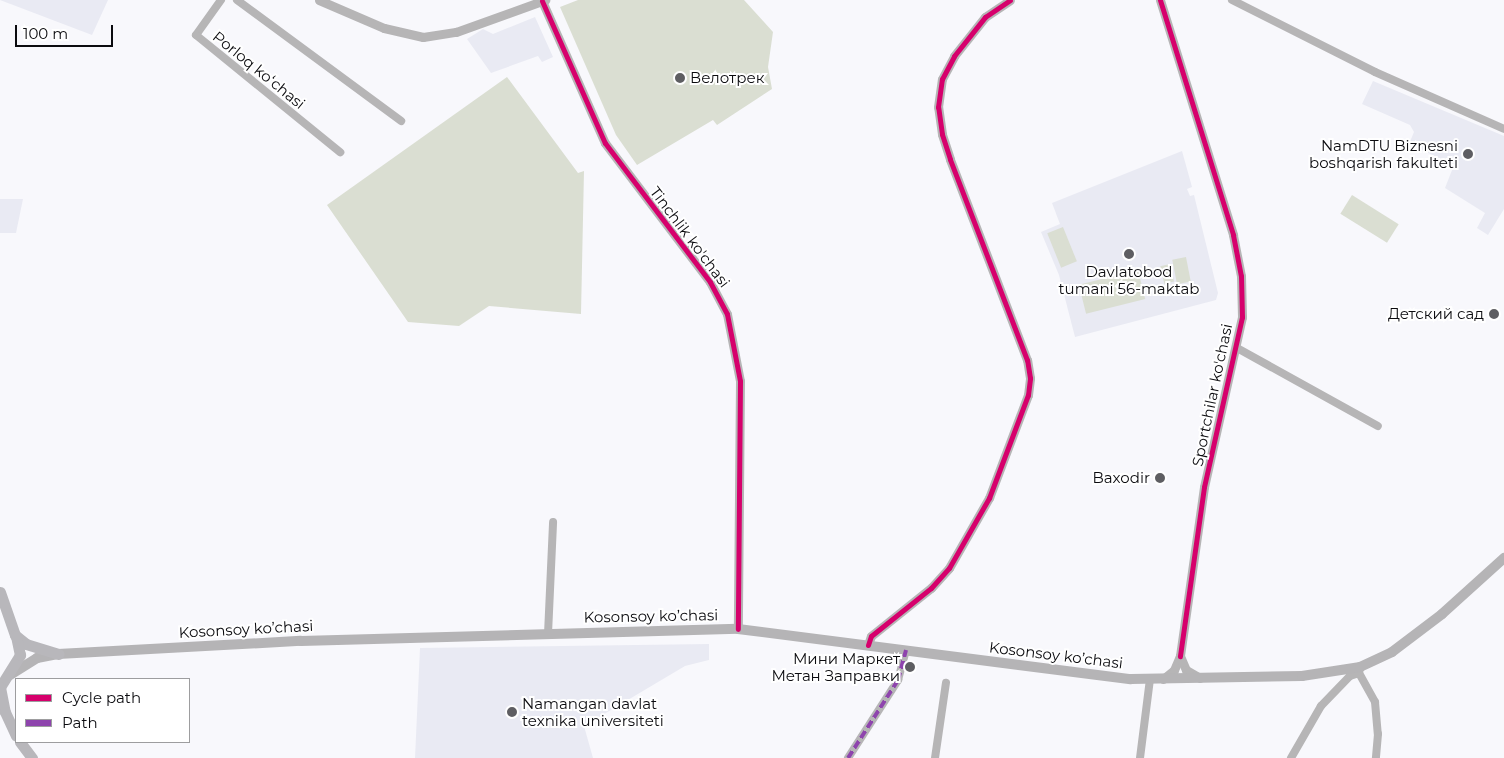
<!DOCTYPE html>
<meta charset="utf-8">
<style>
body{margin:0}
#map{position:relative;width:1504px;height:758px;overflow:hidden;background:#f8f8fc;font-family:Montserrat,sans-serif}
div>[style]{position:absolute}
.built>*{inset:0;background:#e9eaf3}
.green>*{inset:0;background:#daded2;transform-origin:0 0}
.minor>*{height:8px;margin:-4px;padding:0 4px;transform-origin:4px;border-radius:4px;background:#b6b5b6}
.tertiary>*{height:9px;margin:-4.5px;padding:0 4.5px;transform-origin:4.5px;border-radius:4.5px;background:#b6b5b6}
.secondary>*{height:10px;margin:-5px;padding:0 5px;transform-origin:5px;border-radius:5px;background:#b5b4b6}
.primary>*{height:11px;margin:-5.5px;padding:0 5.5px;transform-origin:5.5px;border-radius:5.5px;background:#b8b7bb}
.quiet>*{height:4px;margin-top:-2px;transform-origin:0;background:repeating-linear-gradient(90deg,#8e44ad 0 8px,transparent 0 12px)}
.cycleway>*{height:5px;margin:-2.5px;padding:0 2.5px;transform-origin:2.5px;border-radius:2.5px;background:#d6006c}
.dots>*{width:14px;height:14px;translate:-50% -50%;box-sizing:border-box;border:2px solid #fff;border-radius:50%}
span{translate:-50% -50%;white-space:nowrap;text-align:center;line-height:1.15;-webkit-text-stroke:4px #fff;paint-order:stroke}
.street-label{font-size:15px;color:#0b0b0f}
.poi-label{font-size:15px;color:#0b0b0f}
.left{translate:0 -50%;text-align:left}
.right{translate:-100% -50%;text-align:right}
.legend{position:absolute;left:15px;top:678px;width:175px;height:65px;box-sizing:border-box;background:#fff;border:1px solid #9d9d9f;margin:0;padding:6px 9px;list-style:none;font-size:15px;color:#0b0b0f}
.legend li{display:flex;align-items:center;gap:10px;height:25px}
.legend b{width:25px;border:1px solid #9d9d9f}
.scale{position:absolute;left:15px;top:25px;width:98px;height:22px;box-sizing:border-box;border:2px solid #0b0b0f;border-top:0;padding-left:6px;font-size:15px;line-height:18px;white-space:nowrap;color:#0b0b0f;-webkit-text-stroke:4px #fff;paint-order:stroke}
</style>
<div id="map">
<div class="built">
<i style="clip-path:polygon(0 0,108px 0,92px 35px)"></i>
<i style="clip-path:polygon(535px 17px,553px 57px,542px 62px,538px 56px,491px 73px,467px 39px,483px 29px,493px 34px)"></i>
<i style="clip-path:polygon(1373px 81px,1504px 136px,1504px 209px,1488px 235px,1477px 228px,1485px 213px,1445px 188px,1454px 165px,1409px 144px,1414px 132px,1410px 125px,1362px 104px)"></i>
<i style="clip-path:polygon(1182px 151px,1192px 187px,1187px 189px,1190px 196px,1194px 195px,1218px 293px,1216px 300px,1075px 337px,1059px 275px,1041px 232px,1060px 224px,1052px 203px)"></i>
<i style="clip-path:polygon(0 199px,23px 199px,16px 233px,0 233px)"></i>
<i style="clip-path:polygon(709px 644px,709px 660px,685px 666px,584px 726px,593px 758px,415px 758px,420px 648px)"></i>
</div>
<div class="green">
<i style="clip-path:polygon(578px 0,744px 0,773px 32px,768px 67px,772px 89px,717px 125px,713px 120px,637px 165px,616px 135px,560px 7px)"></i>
<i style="clip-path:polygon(507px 77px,578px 173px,584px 171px,581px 314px,489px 306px,459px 326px,408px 322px,327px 205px)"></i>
<i style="left:1352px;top:195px;width:55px;height:22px;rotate:32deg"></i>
<i style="left:1063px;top:227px;width:37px;height:17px;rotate:68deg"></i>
<i style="left:1186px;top:257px;width:25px;height:14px;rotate:79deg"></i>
<i style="left:1170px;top:264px;width:18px;height:10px;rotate:77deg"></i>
<i style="left:1138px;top:270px;width:30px;height:61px;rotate:76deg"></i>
</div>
<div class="minor">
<i style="left:221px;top:0;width:43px;rotate:125.5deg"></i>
<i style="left:196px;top:35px;width:186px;rotate:39.1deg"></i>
<i style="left:237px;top:0;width:204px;rotate:36.4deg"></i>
<i style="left:1232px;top:0;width:160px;rotate:26.7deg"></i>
<i style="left:1375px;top:72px;width:141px;rotate:23.8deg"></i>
<i style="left:1237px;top:348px;width:161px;rotate:29deg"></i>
<i style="left:548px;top:634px;width:112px;rotate:-87.4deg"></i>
<i style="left:1360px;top:668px;width:5px;rotate:101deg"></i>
<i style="left:1359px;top:673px;width:33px;rotate:61deg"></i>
<i style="left:1375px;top:702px;width:32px;rotate:85deg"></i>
<i style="left:1378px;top:734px;width:24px;rotate:95deg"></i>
<i style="left:848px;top:758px;width:93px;rotate:-57.3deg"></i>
<i style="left:898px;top:680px;width:31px;rotate:-75deg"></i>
<i style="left:935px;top:758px;width:76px;rotate:-81.7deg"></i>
<i style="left:1140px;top:758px;width:80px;rotate:-82.8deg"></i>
<i style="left:1291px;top:758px;width:60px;rotate:-60deg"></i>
<i style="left:1321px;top:706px;width:42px;rotate:-46deg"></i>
<i style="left:1350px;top:676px;width:9px;rotate:-18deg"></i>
</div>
<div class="tertiary">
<i style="left:319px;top:0;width:71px;rotate:23.3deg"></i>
<i style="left:384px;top:28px;width:40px;rotate:13deg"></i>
<i style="left:423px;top:37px;width:33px;rotate:-9deg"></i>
<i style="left:456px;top:32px;width:95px;rotate:-19.8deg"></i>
<i style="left:1160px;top:0;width:246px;rotate:72.7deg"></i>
<i style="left:1233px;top:235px;width:42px;rotate:79deg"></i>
<i style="left:1241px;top:276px;width:41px;rotate:88.6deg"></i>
<i style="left:1242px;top:317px;width:174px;rotate:102.6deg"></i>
<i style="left:1204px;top:487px;width:171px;rotate:98.1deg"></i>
<i style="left:542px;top:1px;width:155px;rotate:66.1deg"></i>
<i style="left:605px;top:143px;width:174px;rotate:52.9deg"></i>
<i style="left:710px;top:282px;width:36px;rotate:62deg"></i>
<i style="left:727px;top:314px;width:68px;rotate:79deg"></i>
<i style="left:740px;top:381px;width:248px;rotate:90.5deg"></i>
<i style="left:868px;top:645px;width:9px;rotate:-72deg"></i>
<i style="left:871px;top:636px;width:77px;rotate:-38.7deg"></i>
<i style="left:931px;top:588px;width:27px;rotate:-48deg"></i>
<i style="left:949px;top:568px;width:81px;rotate:-60.3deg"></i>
<i style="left:989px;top:498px;width:110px;rotate:-69.3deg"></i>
<i style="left:1028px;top:395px;width:17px;rotate:-83deg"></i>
<i style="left:1030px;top:378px;width:18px;rotate:-99deg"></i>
<i style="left:1027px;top:360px;width:215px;rotate:-111deg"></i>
<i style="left:950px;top:159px;width:26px;rotate:-108deg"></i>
<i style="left:942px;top:134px;width:27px;rotate:-98deg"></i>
<i style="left:938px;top:107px;width:28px;rotate:-82deg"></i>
<i style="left:942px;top:79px;width:26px;rotate:-62deg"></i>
<i style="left:954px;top:56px;width:50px;rotate:-51.5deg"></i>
<i style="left:985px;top:17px;width:30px;rotate:-34deg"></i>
<i style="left:1163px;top:679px;width:14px;rotate:-39deg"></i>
<i style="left:1174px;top:670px;width:15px;rotate:-67deg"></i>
<i style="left:1180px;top:656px;width:15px;rotate:67deg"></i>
<i style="left:1186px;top:670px;width:16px;rotate:30deg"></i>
</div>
<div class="secondary">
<i style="left:10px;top:675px;width:32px;rotate:-32deg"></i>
<i style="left:37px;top:658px;width:21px;rotate:-11deg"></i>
<i style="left:58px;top:654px;width:243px;rotate:-3.1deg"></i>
<i style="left:301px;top:641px;width:437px;rotate:-1.6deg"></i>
<i style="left:738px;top:629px;width:396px;rotate:7.3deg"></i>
<i style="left:1131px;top:679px;width:171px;rotate:-1deg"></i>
<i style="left:1302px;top:676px;width:59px;rotate:-8.8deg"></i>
<i style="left:1360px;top:667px;width:35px;rotate:-25deg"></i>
<i style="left:1392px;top:652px;width:63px;rotate:-37.2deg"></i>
<i style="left:1442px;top:614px;width:84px;rotate:-42.1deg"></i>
</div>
<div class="primary">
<i style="left:0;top:592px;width:46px;rotate:70.8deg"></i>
<i style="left:15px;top:635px;width:14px;rotate:39deg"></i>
<i style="left:26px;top:644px;width:34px;rotate:17deg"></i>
<i style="left:0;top:687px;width:38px;rotate:-58deg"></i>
<i style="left:20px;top:655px;width:19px;rotate:-102deg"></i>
<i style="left:0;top:687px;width:25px;rotate:79deg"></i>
<i style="left:5px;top:712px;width:26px;rotate:65deg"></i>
<i style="left:20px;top:742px;width:20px;rotate:53deg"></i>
</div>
<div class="quiet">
<i style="left:848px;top:758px;width:93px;rotate:-57.3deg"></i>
<i style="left:898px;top:680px;width:31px;rotate:-75deg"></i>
</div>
<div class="cycleway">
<i style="left:1160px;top:0;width:246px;rotate:72.7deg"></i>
<i style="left:1233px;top:235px;width:42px;rotate:79deg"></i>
<i style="left:1241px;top:276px;width:41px;rotate:88.6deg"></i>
<i style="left:1242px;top:317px;width:174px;rotate:102.6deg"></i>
<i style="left:1204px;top:487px;width:171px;rotate:98.1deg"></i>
<i style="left:542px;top:1px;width:155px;rotate:66.1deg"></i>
<i style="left:605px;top:143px;width:174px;rotate:52.9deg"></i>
<i style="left:710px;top:282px;width:36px;rotate:62deg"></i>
<i style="left:727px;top:314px;width:68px;rotate:79deg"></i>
<i style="left:740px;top:381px;width:248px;rotate:90.5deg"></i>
<i style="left:868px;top:645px;width:9px;rotate:-72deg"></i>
<i style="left:871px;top:636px;width:77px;rotate:-38.7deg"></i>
<i style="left:931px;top:588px;width:27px;rotate:-48deg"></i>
<i style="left:949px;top:568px;width:81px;rotate:-60.3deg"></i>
<i style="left:989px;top:498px;width:110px;rotate:-69.3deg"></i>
<i style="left:1028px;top:395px;width:17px;rotate:-83deg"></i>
<i style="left:1030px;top:378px;width:18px;rotate:-99deg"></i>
<i style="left:1027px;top:360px;width:215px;rotate:-111deg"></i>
<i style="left:950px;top:159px;width:26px;rotate:-108deg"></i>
<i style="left:942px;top:134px;width:27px;rotate:-98deg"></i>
<i style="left:938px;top:107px;width:28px;rotate:-82deg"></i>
<i style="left:942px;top:79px;width:26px;rotate:-62deg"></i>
<i style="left:954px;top:56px;width:50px;rotate:-51.5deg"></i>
<i style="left:985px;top:17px;width:30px;rotate:-34deg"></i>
</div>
<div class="dots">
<i style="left:680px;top:78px;background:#5e5e62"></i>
<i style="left:1468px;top:154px;background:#5e5e62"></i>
<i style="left:1129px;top:254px;background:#5e5e62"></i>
<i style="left:1494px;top:314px;background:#5e5e62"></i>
<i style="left:1160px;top:478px;background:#5e5e62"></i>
<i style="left:910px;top:667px;background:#5e5e62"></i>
<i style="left:512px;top:712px;background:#5e5e62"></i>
</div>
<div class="street-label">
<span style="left:259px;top:70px;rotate:39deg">Porloq koʻchasi</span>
<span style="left:690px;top:237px;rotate:53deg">Tinchlik ko'chasi</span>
<span style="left:1212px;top:395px;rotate:-78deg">Sportchilar ko'chasi</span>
<span style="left:651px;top:616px;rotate:-1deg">Kosonsoy ko’chasi</span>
<span style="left:246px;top:629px;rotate:-3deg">Kosonsoy ko’chasi</span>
<span style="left:1056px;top:655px;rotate:7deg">Kosonsoy ko’chasi</span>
</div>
<div class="poi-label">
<span class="left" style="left:690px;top:78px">Велотрек</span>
<span class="right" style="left:1458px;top:154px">NamDTU Biznesni<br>boshqarish fakulteti</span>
<span style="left:1129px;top:280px">Davlatobod<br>tumani 56-maktab</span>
<span class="right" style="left:1484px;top:314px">Детский сад</span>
<span class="right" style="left:1150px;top:478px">Baxodir</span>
<span class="right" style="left:900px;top:667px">Мини Маркет<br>Метан Заправки</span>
<span class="left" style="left:522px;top:712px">Namangan davlat<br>texnika universiteti</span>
</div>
<ul class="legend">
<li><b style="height:6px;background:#d6006c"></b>Cycle path</li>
<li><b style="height:6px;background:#8e44ad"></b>Path</li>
</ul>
<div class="scale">100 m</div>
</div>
